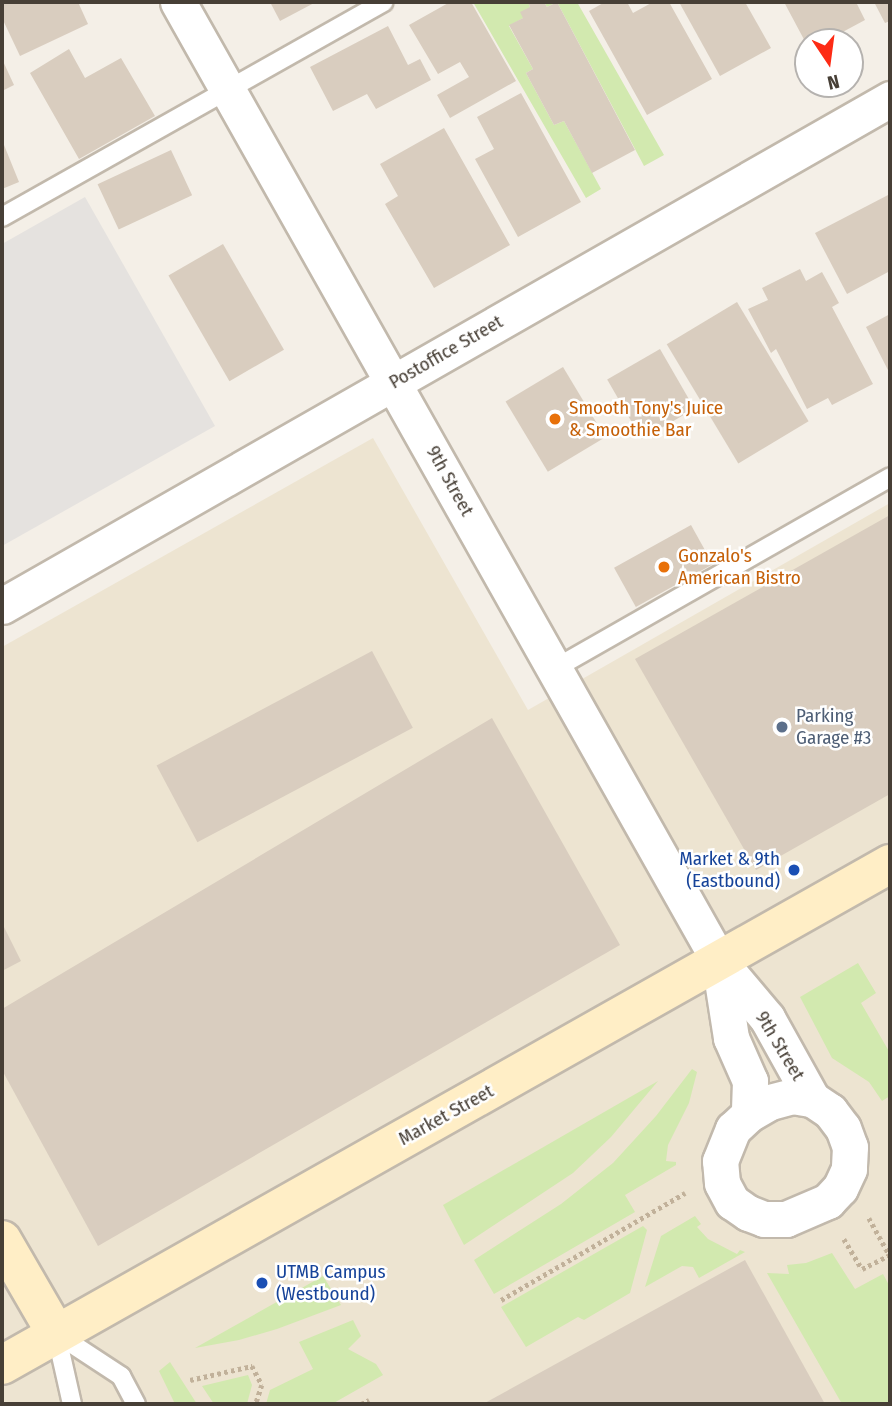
<!DOCTYPE html>
<style>
body{margin:0}
#map{position:relative;width:892px;height:1406px;overflow:hidden;background:#f4efe7;font-family:"Fira Sans Condensed",sans-serif}
div>[style]{position:absolute}
.education>*{inset:0;background:#ede4d1}
.green>*{inset:0;background:#d2e9af}
.parking>*{inset:0;background:#e5e2df}
.building>*{inset:0;background:#d9cdbf;transform-origin:0 0}
.path>*{height:4.5px;margin-top:-2.25px;transform-origin:0;background:repeating-linear-gradient(90deg,#c1b19a 0 3.5px,transparent 0 7px)}
.roads{filter:drop-shadow(2px 0 #c2b9ac) drop-shadow(-2px 0 #c2b9ac) drop-shadow(0 2px #c2b9ac) drop-shadow(0 -2px #c2b9ac)}
.lane>*{height:18px;margin:-9px;padding:0 9px;transform-origin:9px;border-radius:9px;background:#fff}
.street>*{height:35px;margin:-17.5px;padding:0 17.5px;transform-origin:17.5px;border-radius:17.5px;background:#fff}
.secondary>*{height:38px;margin:-19px;padding:0 19px;transform-origin:19px;border-radius:19px;background:#ffeec6}
.dots>*{width:19px;height:19px;translate:-50% -50%;box-sizing:border-box;border:4px solid #fff;border-radius:50%}
span{translate:-50% -50%;white-space:nowrap;text-align:center;line-height:1.15;-webkit-text-stroke:5px #fff;paint-order:stroke}
.street-label{font-size:19px;color:#473f36}
.food-label{font-size:19px;color:#c56008}
.left{translate:0 -50%;text-align:left}
.service-label{font-size:19px;color:#4e5e75}
.transit-label{font-size:19px;color:#164399}
.right{translate:-100% -50%;text-align:right}
.frame{position:absolute;inset:0;border:4px solid #473f36;pointer-events:none}
.north{position:absolute;left:794px;top:28px;width:70px;height:70px;box-sizing:border-box;background:#fff;border:2px solid #b5b2af;border-radius:50%;rotate:167deg;font-size:19px;font-weight:700;line-height:28px;text-align:center;color:#473f36}
.north::after{content:'';display:block;margin:auto;width:24px;height:32px;background:#fd2b15;clip-path:polygon(50% 0,100% 100%,50% 72%,0 100%)}
</style>
<div id="map">
<div class="education">
<i style="clip-path:polygon(373px 438px,528px 710px,890px 503px,890px 1404px,2px 1404px,2px 647px)"></i>
</div>
<div class="green">
<i style="clip-path:polygon(473px 2px,528px 2px,530px 7px,523px 18px,509px 26px,533px 69px,526px 73px,554px 125px,564px 121px,601px 189px,586px 198px)"></i>
<i style="clip-path:polygon(544px 2px,577px 2px,664px 155px,644px 166px,557px 2px,547px 7px)"></i>
<i style="clip-path:polygon(858px 963px,876px 993px,861px 1003px,890px 1053px,890px 1096px,882px 1101px,869px 1082px,832px 1058px,800px 997px)"></i>
<i style="clip-path:polygon(692px 1069px,697px 1072px,689px 1103px,668px 1145px,666px 1161px,676px 1162px,676px 1165px,625px 1195px,635px 1212px,494px 1294px,474px 1260px,561px 1204px,613px 1163px,656px 1116px)"></i>
<i style="clip-path:polygon(658px 1081px,611px 1137px,573px 1173px,464px 1245px,443px 1205px)"></i>
<i style="clip-path:polygon(695px 1216px,701px 1224px,697px 1227px,708px 1239px,737px 1254px,740px 1250px,745px 1252px,699px 1278px,693px 1267px,682px 1266px,645px 1287px,661px 1236px)"></i>
<i style="clip-path:polygon(643px 1226px,647px 1230px,630px 1293px,584px 1320px,578px 1317px,526px 1347px,501px 1307px)"></i>
<i style="clip-path:polygon(832px 1253px,855px 1289px,883px 1274px,890px 1287px,890px 1404px,842px 1404px,767px 1273px,789px 1274px,787px 1265px,806px 1263px)"></i>
<i style="clip-path:polygon(323px 1276px,341px 1305px,277px 1329px,239px 1340px,195px 1348px)"></i>
<i style="clip-path:polygon(353px 1320px,361px 1336px,348px 1349px,376px 1364px,383px 1375px,332px 1404px,266px 1404px,270px 1390px,313px 1369px,299px 1342px)"></i>
<i style="clip-path:polygon(170px 1362px,197px 1404px,175px 1404px,159px 1371px)"></i>
<i style="clip-path:polygon(248px 1375px,252px 1385px,247px 1404px,214px 1404px,202px 1386px)"></i>
</div>
<div class="parking">
<i style="clip-path:polygon(85px 197px,215px 426px,2px 546px,2px 244px)"></i>
</div>
<div class="building">
<i style="clip-path:polygon(2px 2px,78px 2px,88px 24px,20px 56px,2px 18px)"></i>
<i style="clip-path:polygon(270px 2px,316px 2px,280px 21px)"></i>
<i style="clip-path:polygon(450px 2px,471px 2px,516px 81px,450px 118px,437px 95px,469px 77px,460px 62px,438px 74px,409px 25px)"></i>
<i style="clip-path:polygon(528px 2px,544px 2px,547px 7px,557px 2px,635px 150px,592px 173px,564px 121px,554px 125px,526px 73px,533px 69px,509px 25px,523px 18px,520px 12px,530px 7px)"></i>
<i style="clip-path:polygon(605px 2px,627px 2px,633px 13px,653px 2px,669px 2px,712px 79px,647px 115px,589px 11px)"></i>
<i style="clip-path:polygon(679px 2px,745px 2px,771px 48px,720px 76px)"></i>
<i style="clip-path:polygon(784px 2px,856px 2px,865px 20px,824px 42px,808px 42px,808px 47px)"></i>
<i style="clip-path:polygon(874px 2px,890px 2px,890px 21px,885px 23px)"></i>
<i style="clip-path:polygon(388px 26px,408px 65px,420px 59px,431px 80px,376px 109px,367px 94px,333px 111px,310px 67px)"></i>
<i style="clip-path:polygon(69px 49px,85px 78px,121px 58px,155px 116px,79px 159px,30px 73px)"></i>
<i style="clip-path:polygon(2px 59px,14px 85px,2px 91px)"></i>
<i style="clip-path:polygon(521px 93px,581px 202px,518px 237px,475px 159px,494px 149px,477px 117px)"></i>
<i style="clip-path:polygon(444px 128px,510px 245px,434px 288px,385px 204px,398px 196px,380px 164px)"></i>
<i style="clip-path:polygon(2px 140px,19px 182px,2px 189px)"></i>
<i style="left:171px;top:150px;width:50px;height:81px;rotate:65deg"></i>
<i style="clip-path:polygon(890px 194px,890px 271px,847px 294px,815px 233px)"></i>
<i style="left:223px;top:244px;width:122px;height:63px;rotate:60deg"></i>
<i style="clip-path:polygon(800px 269px,806px 281px,822px 272px,839px 303px,832px 307px,873px 384px,832px 405px,828px 398px,807px 409px,776px 349px,771px 353px,748px 309px,768px 300px,762px 288px)"></i>
<i style="left:737px;top:302px;width:139px;height:82px;rotate:59deg"></i>
<i style="clip-path:polygon(890px 314px,890px 374px,866px 327px)"></i>
<i style="left:660px;top:349px;width:69px;height:61px;rotate:60deg"></i>
<i style="left:563px;top:367px;width:82px;height:67px;rotate:59deg"></i>
<i style="clip-path:polygon(890px 515px,890px 794px,756px 870px,635px 659px)"></i>
<i style="left:691px;top:525px;width:45px;height:88px;rotate:61deg"></i>
<i style="left:372px;top:651px;width:87px;height:244px;rotate:62deg"></i>
<i style="clip-path:polygon(492px 718px,620px 945px,98px 1246px,2px 1070px,2px 1009px)"></i>
<i style="clip-path:polygon(2px 923px,21px 961px,2px 971px)"></i>
<i style="clip-path:polygon(745px 1260px,825px 1404px,483px 1404px)"></i>
</div>
<div class="path">
<i style="left:869px;top:1218px;width:43px;rotate:61.1deg"></i>
<i style="left:844px;top:1239px;width:35px;rotate:59deg"></i>
<i style="left:862px;top:1269px;width:30px;rotate:-27deg"></i>
<i style="left:501px;top:1300px;width:213px;rotate:-30.2deg"></i>
<i style="left:190px;top:1380px;width:64px;rotate:-12.7deg"></i>
<i style="left:252px;top:1366px;width:21px;rotate:62deg"></i>
<i style="left:262px;top:1385px;width:20px;rotate:108deg"></i>
<i style="left:361px;top:1404px;width:9px;rotate:-27deg"></i>
</div>
<div class="roads">
<div class="lane">
<i style="left:2px;top:217px;width:438px;rotate:-29.4deg"></i>
<i style="left:554px;top:669px;width:387px;rotate:-29.7deg"></i>
<i style="left:56px;top:1333px;width:73px;rotate:77.3deg"></i>
<i style="left:57px;top:1334px;width:77px;rotate:33.3deg"></i>
<i style="left:121px;top:1376px;width:32px;rotate:62deg"></i>
</div>
<div class="street">
<i style="left:178px;top:2px;width:1101px;rotate:60.57deg"></i>
<i style="left:719px;top:961px;width:75px;rotate:49.9deg"></i>
<i style="left:767px;top:1018px;width:93px;rotate:60.9deg"></i>
<i style="left:2px;top:606px;width:1023px;rotate:-29.72deg"></i>
<i style="left:719px;top:961px;width:78px;rotate:81.1deg"></i>
<i style="left:731px;top:1038px;width:47px;rotate:66.2deg"></i>
<i style="left:750px;top:1081px;width:33px;rotate:92deg"></i>
<i style="left:792px;top:1096px;width:20px;rotate:9deg"></i>
<i style="left:812px;top:1099px;width:22px;rotate:34deg"></i>
<i style="left:830px;top:1111px;width:21px;rotate:53deg"></i>
<i style="left:843px;top:1128px;width:20px;rotate:70deg"></i>
<i style="left:850px;top:1147px;width:22px;rotate:93deg"></i>
<i style="left:849px;top:1169px;width:21px;rotate:115deg"></i>
<i style="left:840px;top:1188px;width:18px;rotate:133deg"></i>
<i style="left:828px;top:1201px;width:46px;rotate:156.8deg"></i>
<i style="left:786px;top:1219px;width:22px;rotate:180deg"></i>
<i style="left:764px;top:1219px;width:17px;rotate:-159deg"></i>
<i style="left:748px;top:1213px;width:19px;rotate:-145deg"></i>
<i style="left:732px;top:1202px;width:21px;rotate:-118deg"></i>
<i style="left:722px;top:1183px;width:22px;rotate:-95deg"></i>
<i style="left:720px;top:1161px;width:35px;rotate:-68deg"></i>
<i style="left:733px;top:1129px;width:22px;rotate:-43deg"></i>
<i style="left:749px;top:1114px;width:24px;rotate:-30deg"></i>
<i style="left:770px;top:1102px;width:23px;rotate:-15deg"></i>
</div>
<div class="secondary">
<i style="left:2px;top:1240px;width:108px;rotate:59.9deg"></i>
<i style="left:2px;top:1365px;width:1020px;rotate:-29.43deg"></i>
</div>
</div>
<div class="dots">
<i style="left:555px;top:419px;background:#e8710a"></i>
<i style="left:664px;top:567px;background:#e8710a"></i>
<i style="left:782px;top:727px;background:#5c6f8a"></i>
<i style="left:794px;top:870px;background:#1a4fb4"></i>
<i style="left:262px;top:1283px;background:#1a4fb4"></i>
</div>
<div class="street-label">
<span style="left:446px;top:352px;rotate:-30deg">Postoffice Street</span>
<span style="left:450px;top:481px;rotate:61deg">9th Street</span>
<span style="left:780px;top:1046px;rotate:59deg">9th Street</span>
<span style="left:446px;top:1115px;rotate:-29deg">Market Street</span>
</div>
<div class="food-label">
<span class="left" style="left:569px;top:419px">Smooth Tony's Juice<br>&amp; Smoothie Bar</span>
<span class="left" style="left:678px;top:567px">Gonzalo's<br>American Bistro</span>
</div>
<div class="service-label">
<span class="left" style="left:796px;top:727px">Parking<br>Garage #3</span>
</div>
<div class="transit-label">
<span class="right" style="left:780px;top:870px">Market &amp; 9th<br>(Eastbound)</span>
<span class="left" style="left:276px;top:1283px">UTMB Campus<br>(Westbound)</span>
</div>
<div class="frame"></div>
<div class="north">N</div>
</div>
